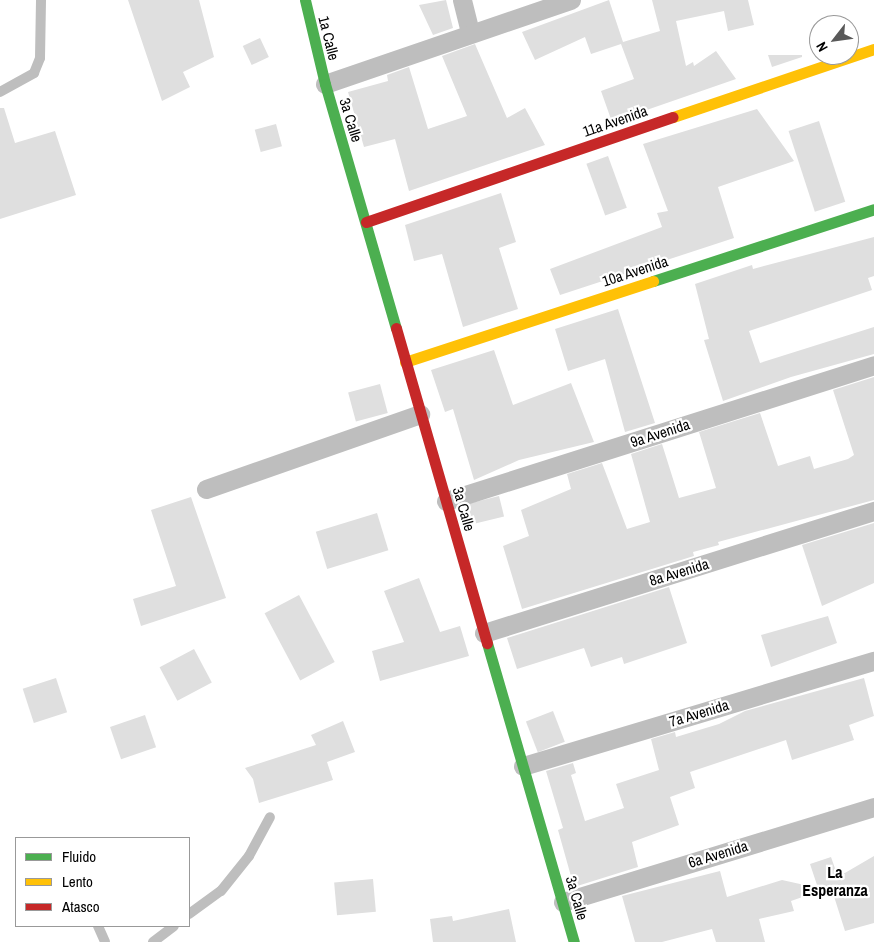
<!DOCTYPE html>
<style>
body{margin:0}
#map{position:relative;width:874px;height:942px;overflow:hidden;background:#fff;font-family:"Archivo Narrow",sans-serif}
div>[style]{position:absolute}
.building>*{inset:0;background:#dfdfdf;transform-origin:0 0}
.lane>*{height:10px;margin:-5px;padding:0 5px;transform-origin:5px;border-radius:5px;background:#bebebe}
.street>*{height:19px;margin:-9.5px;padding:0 9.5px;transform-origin:9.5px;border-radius:9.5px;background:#bebebe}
.fast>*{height:11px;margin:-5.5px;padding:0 5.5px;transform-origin:5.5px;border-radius:5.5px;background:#4caf50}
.slow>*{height:11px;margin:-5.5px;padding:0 5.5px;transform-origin:5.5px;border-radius:5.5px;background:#ffc107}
.jam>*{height:11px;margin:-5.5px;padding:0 5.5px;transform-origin:5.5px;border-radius:5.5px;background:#c62828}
span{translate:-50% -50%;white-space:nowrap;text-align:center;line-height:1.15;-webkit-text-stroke:4.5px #fff;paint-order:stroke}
.street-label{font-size:15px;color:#000}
.neighbourhood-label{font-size:16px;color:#000;font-weight:700}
.legend{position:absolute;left:15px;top:837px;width:175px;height:90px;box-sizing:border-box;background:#fff;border:1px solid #999;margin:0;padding:6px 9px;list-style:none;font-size:15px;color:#000}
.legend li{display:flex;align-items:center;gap:10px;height:25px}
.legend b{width:25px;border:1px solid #999}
.north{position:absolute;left:809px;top:15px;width:50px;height:50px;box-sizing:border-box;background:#fff;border:1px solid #999;border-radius:50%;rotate:240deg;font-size:14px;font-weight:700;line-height:20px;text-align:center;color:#000}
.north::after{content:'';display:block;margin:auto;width:18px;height:22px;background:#595959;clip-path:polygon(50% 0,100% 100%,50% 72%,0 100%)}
</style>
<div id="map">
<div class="building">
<i style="clip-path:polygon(128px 0,199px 0,214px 57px,183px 72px,190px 87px,162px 101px)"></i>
<i style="clip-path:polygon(446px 0,453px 28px,433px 35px,419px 5px)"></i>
<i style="clip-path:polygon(609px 0,623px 42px,660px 31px,652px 0,748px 0,754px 25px,728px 31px,724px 11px,676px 21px,686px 66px,693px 62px,694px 66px,716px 51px,736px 79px,612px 122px,601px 91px,634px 79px,621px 44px,591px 54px,585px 37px,535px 60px,522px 32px)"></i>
<i style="left:260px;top:38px;width:21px;height:19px;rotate:65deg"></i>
<i style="clip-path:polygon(475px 44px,507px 118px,525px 108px,545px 145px,409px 191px,395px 139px,364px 147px,348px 92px,388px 81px,387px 75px,409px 67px,428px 129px,467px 116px,442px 56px)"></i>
<i style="clip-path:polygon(768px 55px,802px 55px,802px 57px,772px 67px)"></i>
<i style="clip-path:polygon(0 108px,4px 108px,15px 143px,55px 131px,76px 195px,0 219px)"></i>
<i style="clip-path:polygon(757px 109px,794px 161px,718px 187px,734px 238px,560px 295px,550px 269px,662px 227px,657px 213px,668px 211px,643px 144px)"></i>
<i style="left:819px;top:121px;width:85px;height:32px;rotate:72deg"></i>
<i style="left:276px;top:124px;width:23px;height:22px;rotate:75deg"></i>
<i style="left:608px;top:156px;width:55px;height:23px;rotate:70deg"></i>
<i style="clip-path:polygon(501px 193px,516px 242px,499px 248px,518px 309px,463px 327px,442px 254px,414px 261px,405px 225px)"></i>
<i style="clip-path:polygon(874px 237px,874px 276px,868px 278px,872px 290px,749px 331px,760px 363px,874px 327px,874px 354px,791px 377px,723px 401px,704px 340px,709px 339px,695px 284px,752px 265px,753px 269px)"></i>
<i style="clip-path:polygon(618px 309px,655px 423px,625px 432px,605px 359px,568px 371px,555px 329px)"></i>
<i style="clip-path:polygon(494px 350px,513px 405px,571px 383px,594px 442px,519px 460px,474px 480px,453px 409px,445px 412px,431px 370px)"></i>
<i style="clip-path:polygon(874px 377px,874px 500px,718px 542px,719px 545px,693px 552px,694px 556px,522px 609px,503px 546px,529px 536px,521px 510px,571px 489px,567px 474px,602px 463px,627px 529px,650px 522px,631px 454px,662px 444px,679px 498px,716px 488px,699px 432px,760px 413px,778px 466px,810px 456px,814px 469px,848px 459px,854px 455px,833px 390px)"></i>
<i style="left:380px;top:384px;width:30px;height:33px;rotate:75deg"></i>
<i style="left:499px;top:496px;width:21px;height:34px;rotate:76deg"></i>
<i style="clip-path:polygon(191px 497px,226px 598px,141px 626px,133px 599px,176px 586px,151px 510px)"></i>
<i style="left:377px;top:513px;width:39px;height:64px;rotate:73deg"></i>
<i style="clip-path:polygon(874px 523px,874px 583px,822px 606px,802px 545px)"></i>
<i style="clip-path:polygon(419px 578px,440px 632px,460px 626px,469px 656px,380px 681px,372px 651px,404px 642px,384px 591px)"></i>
<i style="clip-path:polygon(669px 587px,687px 643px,624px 664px,622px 657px,591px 667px,584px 648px,517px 669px,507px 638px)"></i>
<i style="left:299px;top:595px;width:76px;height:39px;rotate:62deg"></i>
<i style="clip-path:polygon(828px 616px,837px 643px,771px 667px,761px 635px)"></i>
<i style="left:194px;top:649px;width:38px;height:39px;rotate:62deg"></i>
<i style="left:56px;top:678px;width:36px;height:35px;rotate:72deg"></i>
<i style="clip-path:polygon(864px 678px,874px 716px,849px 725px,854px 740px,792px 760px,786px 740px,690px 772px,695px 788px,670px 797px,679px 825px,632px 842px,638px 867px,574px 887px,558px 830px,563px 828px,546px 771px,573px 763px,576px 773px,571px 775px,585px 821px,624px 808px,616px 784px,659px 770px,651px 739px,675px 732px,676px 737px,719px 724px,745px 711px)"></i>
<i style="left:553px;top:711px;width:33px;height:29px;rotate:69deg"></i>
<i style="left:145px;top:715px;width:34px;height:37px;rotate:71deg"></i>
<i style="clip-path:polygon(343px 721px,355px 752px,327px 762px,333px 780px,259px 803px,253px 779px,245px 768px,316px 745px,311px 735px)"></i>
<i style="clip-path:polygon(874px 856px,874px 923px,845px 931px,831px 887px,791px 901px,794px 911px,759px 919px,765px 942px,716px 942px,712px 929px,662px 942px,635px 942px,622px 896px,720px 871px,727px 897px,782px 880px,818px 888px,810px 864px,831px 857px,838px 877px)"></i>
<i style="left:373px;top:879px;width:33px;height:39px;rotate:85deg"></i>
<i style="clip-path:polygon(509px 909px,516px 942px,433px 942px,430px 919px,452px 916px,453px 921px)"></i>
</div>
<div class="lane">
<i style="left:0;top:92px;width:39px;rotate:-29deg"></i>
<i style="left:34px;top:73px;width:16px;rotate:-68deg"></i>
<i style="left:40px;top:58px;width:58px;rotate:-89deg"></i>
<i style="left:189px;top:914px;width:39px;rotate:-36deg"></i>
<i style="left:221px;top:891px;width:45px;rotate:-51.3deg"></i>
<i style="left:249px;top:856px;width:44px;rotate:-61.7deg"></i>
<i style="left:98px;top:926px;width:17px;rotate:66deg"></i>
<i style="left:153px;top:942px;width:26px;rotate:-37deg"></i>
</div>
<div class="street">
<i style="left:462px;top:0;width:33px;rotate:76deg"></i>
<i style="left:325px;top:84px;width:260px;rotate:-18.9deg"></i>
<i style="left:206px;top:489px;width:227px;rotate:-19.3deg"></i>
<i style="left:446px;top:501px;width:449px;rotate:-17.6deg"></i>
<i style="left:484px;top:633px;width:409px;rotate:-17.4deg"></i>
<i style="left:523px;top:766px;width:366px;rotate:-16.7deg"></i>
<i style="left:563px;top:902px;width:325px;rotate:-17deg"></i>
</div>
<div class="fast">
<i style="left:305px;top:0;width:86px;rotate:76.6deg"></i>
<i style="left:325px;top:84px;width:254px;rotate:73.8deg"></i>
<i style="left:653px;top:281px;width:232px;rotate:-18deg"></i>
<i style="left:487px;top:643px;width:311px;rotate:73.8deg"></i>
</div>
<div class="slow">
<i style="left:673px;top:117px;width:212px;rotate:-18.7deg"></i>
<i style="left:405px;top:362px;width:261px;rotate:-18.1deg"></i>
</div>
<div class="jam">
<i style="left:366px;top:222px;width:324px;rotate:-18.9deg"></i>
<i style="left:396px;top:328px;width:328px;rotate:73.9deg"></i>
</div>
<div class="street-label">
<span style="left:329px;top:38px;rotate:76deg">1a Calle</span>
<span style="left:351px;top:120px;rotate:73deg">3a Calle</span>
<span style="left:615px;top:121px;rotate:-19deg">11a Avenida</span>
<span style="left:635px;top:271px;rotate:-18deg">10a Avenida</span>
<span style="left:660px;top:433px;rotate:-18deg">9a Avenida</span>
<span style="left:464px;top:509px;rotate:74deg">3a Calle</span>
<span style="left:679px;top:572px;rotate:-17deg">8a Avenida</span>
<span style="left:699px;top:713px;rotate:-17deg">7a Avenida</span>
<span style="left:718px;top:854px;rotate:-17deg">6a Avenida</span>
<span style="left:577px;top:898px;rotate:74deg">3a Calle</span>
</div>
<div class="neighbourhood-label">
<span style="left:835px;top:881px">La<br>Esperanza</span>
</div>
<ul class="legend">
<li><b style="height:6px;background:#4caf50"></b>Fluido</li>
<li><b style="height:6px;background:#ffc107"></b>Lento</li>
<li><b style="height:6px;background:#c62828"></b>Atasco</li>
</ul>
<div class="north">N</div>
</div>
